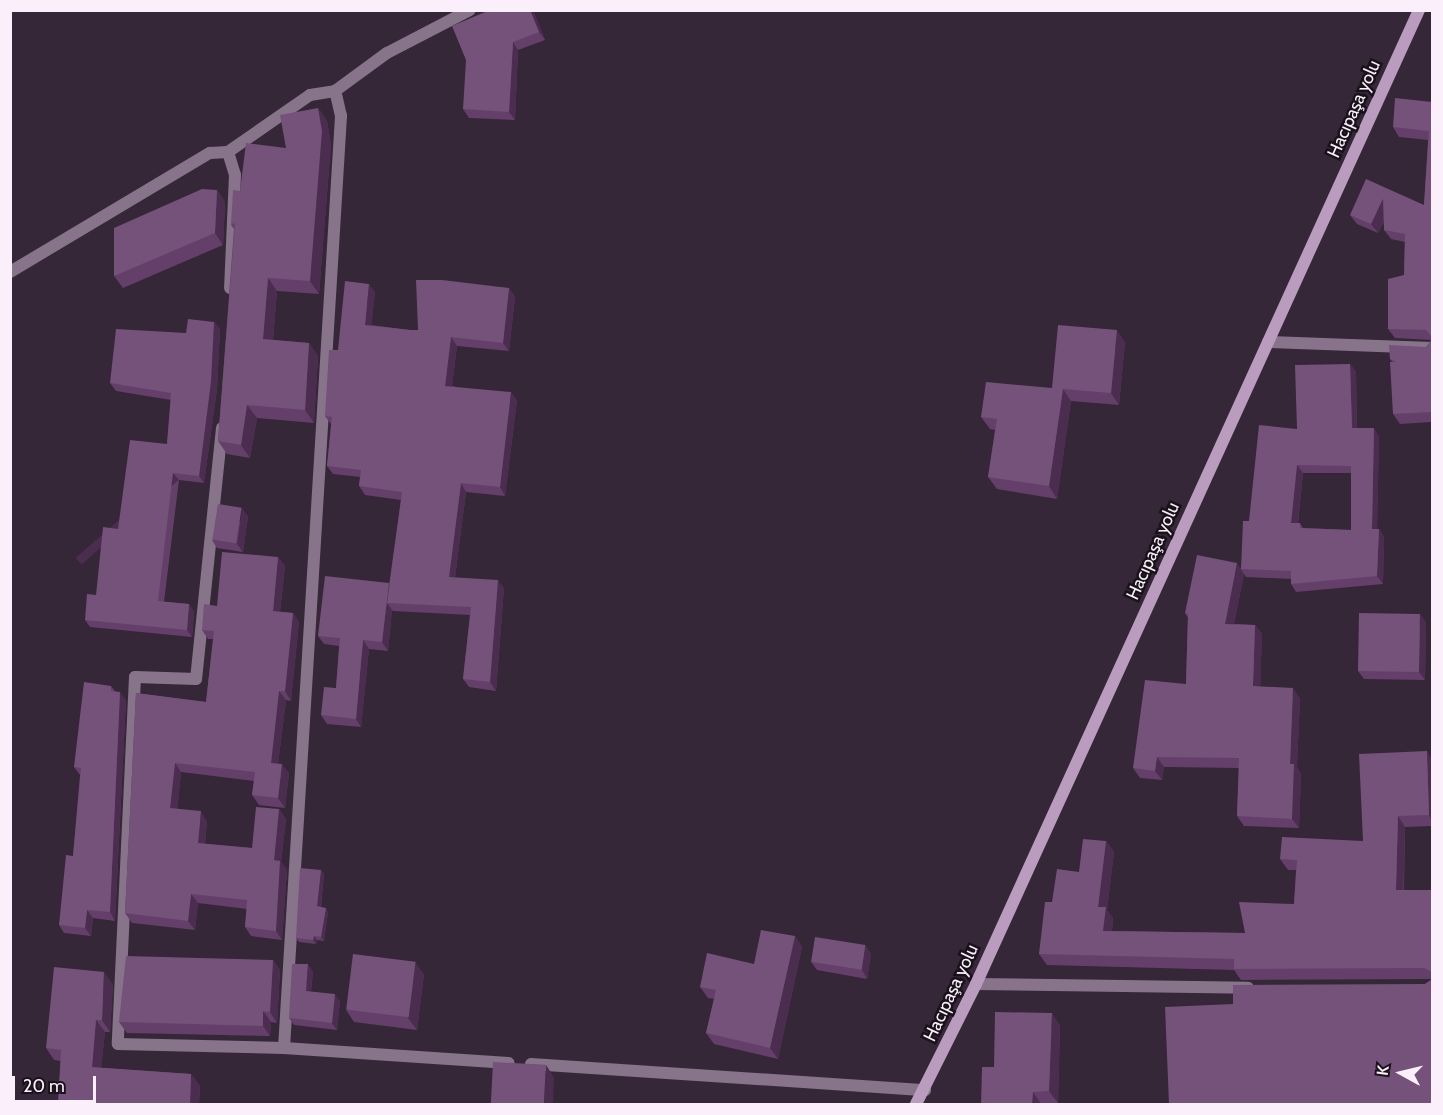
<!DOCTYPE html>
<meta charset="utf-8">
<style>
body{margin:0}
#map{position:relative;width:1443px;height:1115px;overflow:hidden;background:#352638;font-family:Cabin,sans-serif}
div>[style]{position:absolute}
.street>*{height:12px;margin:-6px;padding:0 6px;transform-origin:6px;border-radius:6px;background:#87748a}
.secondary>*{height:12px;margin:-6px;padding:0 6px;transform-origin:6px;border-radius:6px;background:#ba9cbf}
.wall>*{inset:0;background:#643f6a}
.shaded-wall>*{inset:0;background:#4b2d4f;transform-origin:0 0}
.building>*{inset:0;background:#74527a;transform-origin:0 0}
span{translate:-50% -50%;white-space:nowrap;text-align:center;line-height:1.15;-webkit-text-stroke:5px #19121a;paint-order:stroke}
.street-label{font-size:18px;color:#faeffb}
.frame{position:absolute;inset:0;border:12px solid #faeffb;pointer-events:none}
.north{position:absolute;left:1371px;top:1043px;width:60px;height:60px;-webkit-text-stroke:4px #19121a;paint-order:stroke;rotate:278deg;font-size:16px;font-weight:700;line-height:24px;text-align:center;color:#faeffb}
.north::after{content:'';display:block;margin:auto;width:21px;height:27px;background:#faeffb;clip-path:polygon(50% 0,100% 100%,50% 72%,0 100%)}
.scale{position:absolute;left:12px;top:1076px;width:84px;height:27px;box-sizing:border-box;border:3px solid #faeffb;border-top:0;padding-left:8px;font-size:18px;line-height:21px;white-space:nowrap;color:#faeffb;-webkit-text-stroke:4px #19121a;paint-order:stroke}
</style>
<div id="map">
<div class="street">
<i style="left:228px;top:152px;width:24px;rotate:73deg"></i>
<i style="left:235px;top:175px;width:113px;rotate:92.5deg"></i>
<i style="left:10px;top:272px;width:233px;rotate:-30.8deg"></i>
<i style="left:210px;top:153px;width:18px;rotate:-3deg"></i>
<i style="left:228px;top:152px;width:100px;rotate:-34.8deg"></i>
<i style="left:310px;top:95px;width:25px;rotate:-9deg"></i>
<i style="left:335px;top:91px;width:64px;rotate:-36.2deg"></i>
<i style="left:387px;top:53px;width:93px;rotate:-27.4deg"></i>
<i style="left:1268px;top:342px;width:164px;rotate:2.1deg"></i>
<i style="left:222px;top:428px;width:252px;rotate:95.9deg"></i>
<i style="left:196px;top:679px;width:61px;rotate:-178.1deg"></i>
<i style="left:135px;top:677px;width:367px;rotate:92.7deg"></i>
<i style="left:118px;top:1044px;width:166px;rotate:1.4deg"></i>
<i style="left:284px;top:1048px;width:225px;rotate:3.8deg"></i>
<i style="left:976px;top:984px;width:272px;rotate:0.8deg"></i>
<i style="left:284px;top:1048px;width:934px;rotate:-86.5deg"></i>
<i style="left:341px;top:116px;width:26px;rotate:-103deg"></i>
<i style="left:531px;top:1064px;width:395px;rotate:3.8deg"></i>
</div>
<div class="secondary">
<i style="left:916px;top:1104px;width:134px;rotate:-63.4deg"></i>
<i style="left:976px;top:984px;width:1070px;rotate:-65.54deg"></i>
</div>
<div class="wall">
<i style="clip-path:polygon(490px 10px,533px 10px,545px 40px,518px 50px,515px 120px,469px 118px,463px 109px)"></i>
<i style="clip-path:polygon(1432px 102px,1432px 422px,1400px 424px,1393px 414px,1392px 362px,1390px 359px,1426px 347px,1432px 340px,1395px 338px,1388px 329px,1404px 275px,1405px 242px,1391px 239px,1384px 230px,1384px 221px,1378px 233px,1357px 224px,1350px 215px,1424px 205px,1428px 140px,1399px 137px,1393px 127px)"></i>
<i style="clip-path:polygon(318px 108px,327px 121px,331px 144px,319px 294px,277px 291px,273px 340px,309px 343px,318px 356px,314px 423px,257px 418px,250px 458px,227px 454px,218px 441px,234px 229px,231px 225px,240px 191px,286px 148px)"></i>
<i style="clip-path:polygon(217px 190px,225px 202px,223px 245px,123px 288px,114px 276px)"></i>
<i style="clip-path:polygon(509px 288px,515px 297px,509px 351px,457px 346px,452px 386px,517px 400px,505px 496px,466px 492px,455px 578px,504px 588px,496px 691px,469px 687px,463px 679px,470px 615px,393px 611px,392px 610px,388px 651px,369px 649px,361px 727px,327px 724px,321px 715px,336px 688px,339px 646px,324px 644px,318px 636px,389px 585px,401px 500px,365px 495px,359px 486px,360px 477px,333px 474px,327px 466px,331px 424px,325px 416px,338px 350px,375px 292px,371px 325px,410px 330px,418px 330px)"></i>
<i style="clip-path:polygon(214px 322px,220px 329px,217px 389px,204px 483px,179px 480px,164px 602px,189px 604px,194px 612px,192px 637px,90px 627px,85px 620px,96px 595px,118px 529px,167px 444px,171px 400px,116px 391px,110px 383px,186px 333px)"></i>
<i style="clip-path:polygon(1125px 342px,1119px 405px,1071px 401px,1057px 499px,997px 489px,988px 477px,995px 430px,990px 429px,981px 417px,1052px 388px)"></i>
<i style="clip-path:polygon(evenodd,1350px 364px,1356px 372px,1357px 428px,1379px 436px,1377px 529px,1379px 529px,1384px 537px,1383px 584px,1296px 592px,1291px 584px,1291px 579px,1246px 577px,1244px 574px,1234px 624px,1255px 625px,1262px 634px,1260px 687px,1300px 698px,1297px 767px,1301px 774px,1299px 828px,1244px 826px,1237px 816px,1239px 768px,1164px 767px,1162px 780px,1140px 778px,1133px 768px,1186px 684px,1188px 618px,1185px 613px,1241px 568px,1249px 521px,1297px 429px,1350px 364px,1303px 473px,1351px 473px,1351px 530px,1303px 528px,1300px 523px,1298px 523px,1303px 473px)"></i>
<i style="clip-path:polygon(248px 516px,243px 552px,217px 548px,212px 540px)"></i>
<i style="clip-path:polygon(278px 557px,285px 566px,280px 612px,293px 613px,299px 622px,291px 701px,286px 700px,278px 764px,289px 773px,285px 808px,259px 805px,252px 795px,254px 781px,181px 772px,177px 809px,207px 821px,205px 844px,252px 848px,279px 809px,286px 819px,281px 862px,287px 870px,282px 940px,251px 936px,245px 927px,247px 909px,198px 903px,195px 930px,132px 923px,125px 913px,136px 693px,206px 702px,213px 639px,208px 639px,202px 630px,217px 606px)"></i>
<i style="clip-path:polygon(1426px 622px,1425px 680px,1364px 679px,1358px 671px)"></i>
<i style="clip-path:polygon(111px 686px,115px 691px,126px 700px,115px 921px,93px 918px,91px 936px,64px 933px,59px 925px,73px 856px,80px 775px,74px 767px)"></i>
<i style="clip-path:polygon(1432px 759px,1432px 826px,1405px 827px,1404px 890px,1432px 890px,1432px 1104px,1233px 1004px,1425px 984px,1431px 980px,1431px 979px,1241px 980px,1234px 970px,1047px 965px,1039px 954px,1052px 902px,1106px 841px,1114px 852px,1107px 910px,1113px 918px,1112px 931px,1245px 933px,1294px 904px,1296px 870px,1288px 870px,1280px 859px,1363px 841px)"></i>
<i style="clip-path:polygon(321px 870px,324px 874px,321px 907px,328px 912px,324px 941px,317px 940px,316px 944px,299px 942px,296px 938px)"></i>
<i style="clip-path:polygon(795px 936px,802px 947px,778px 1059px,714px 1044px,706px 1033px,714px 999px,708px 998px,700px 987px,754px 964px)"></i>
<i style="clip-path:polygon(865px 945px,871px 954px,867px 979px,817px 970px,811px 962px)"></i>
<i style="clip-path:polygon(273px 960px,280px 970px,277px 1023px,271px 1022px,270px 1036px,127px 1033px,119px 1022px)"></i>
<i style="clip-path:polygon(313px 971px,311px 992px,340px 1001px,337px 1030px,294px 1025px,289px 1018px)"></i>
<i style="clip-path:polygon(424px 974px,417px 1030px,354px 1022px,346px 1010px)"></i>
<i style="clip-path:polygon(113px 984px,110px 1032px,105px 1032px,101px 1068px,191px 1074px,200px 1086px,199px 1104px,58px 1104px,61px 1061px,54px 1060px,46px 1048px)"></i>
<i style="clip-path:polygon(1060px 1025px,1058px 1103px,1041px 1104px,981px 1104px,994px 1067px)"></i>
</div>
<div class="shaded-wall">
<i style="clip-path:polygon(530px 10px,533px 10px,545px 40px,539px 32px)"></i>
<i style="clip-path:polygon(513px 42px,518px 50px,515px 120px,509px 112px)"></i>
<i style="clip-path:polygon(318px 108px,327px 121px,331px 144px,319px 294px,310px 281px)"></i>
<i style="clip-path:polygon(217px 190px,225px 202px,223px 245px,215px 233px)"></i>
<i style="clip-path:polygon(1383px 199px,1389px 209px,1378px 233px,1371px 224px)"></i>
<i style="clip-path:polygon(268px 278px,277px 291px,272px 352px,263px 339px)"></i>
<i style="clip-path:polygon(369px 284px,375px 292px,371px 333px,365px 325px)"></i>
<i style="clip-path:polygon(509px 288px,515px 297px,509px 351px,503px 343px)"></i>
<i style="clip-path:polygon(214px 322px,220px 329px,217px 389px,204px 483px,199px 476px)"></i>
<i style="clip-path:polygon(1117px 330px,1125px 342px,1119px 405px,1111px 393px)"></i>
<i style="clip-path:polygon(451px 337px,457px 346px,451px 394px,445px 386px)"></i>
<i style="clip-path:polygon(309px 343px,318px 356px,314px 423px,305px 410px)"></i>
<i style="clip-path:polygon(1350px 364px,1356px 372px,1357px 436px,1352px 428px)"></i>
<i style="clip-path:polygon(1063px 389px,1071px 401px,1057px 499px,1049px 486px)"></i>
<i style="clip-path:polygon(511px 392px,517px 400px,505px 496px,500px 487px)"></i>
<i style="clip-path:polygon(247px 405px,257px 418px,250px 458px,241px 445px)"></i>
<i style="clip-path:polygon(1374px 428px,1379px 436px,1377px 537px,1372px 529px)"></i>
<i style="clip-path:polygon(1297px 465px,1303px 473px,1297px 530px,1291px 523px)"></i>
<i style="left:173px;top:473px;width:9px;height:129px;rotate:49deg"></i>
<i style="clip-path:polygon(461px 483px,466px 492px,454px 586px,449px 577px)"></i>
<i style="clip-path:polygon(242px 508px,248px 516px,243px 552px,237px 544px)"></i>
<i style="clip-path:polygon(1379px 529px,1384px 537px,1383px 584px,1377px 576px)"></i>
<i style="clip-path:polygon(278px 557px,285px 566px,279px 620px,273px 611px)"></i>
<i style="clip-path:polygon(1237px 563px,1244px 574px,1232px 633px,1225px 624px)"></i>
<i style="clip-path:polygon(498px 580px,504px 588px,496px 691px,490px 682px)"></i>
<i style="clip-path:polygon(389px 583px,394px 592px,387px 603px,392px 610px,388px 651px,382px 642px)"></i>
<i style="clip-path:polygon(189px 604px,194px 612px,192px 637px,187px 630px)"></i>
<i style="clip-path:polygon(293px 613px,299px 622px,291px 701px,285px 691px)"></i>
<i style="clip-path:polygon(1420px 614px,1426px 622px,1425px 680px,1419px 672px)"></i>
<i style="clip-path:polygon(1255px 625px,1262px 634px,1260px 696px,1253px 686px)"></i>
<i style="clip-path:polygon(363px 640px,369px 649px,361px 727px,356px 719px)"></i>
<i style="clip-path:polygon(1293px 688px,1300px 698px,1297px 767px,1301px 774px,1299px 828px,1292px 819px,1290px 764px)"></i>
<i style="clip-path:polygon(279px 691px,286px 700px,277px 772px,271px 763px)"></i>
<i style="clip-path:polygon(120px 692px,126px 700px,115px 921px,110px 912px)"></i>
<i style="clip-path:polygon(1427px 751px,1432px 759px,1432px 821px,1429px 815px)"></i>
<i style="clip-path:polygon(1157px 757px,1164px 767px,1162px 780px,1155px 771px)"></i>
<i style="clip-path:polygon(175px 763px,181px 772px,177px 818px,170px 808px)"></i>
<i style="clip-path:polygon(282px 764px,289px 773px,285px 808px,278px 798px)"></i>
<i style="clip-path:polygon(279px 809px,286px 819px,281px 862px,287px 870px,282px 940px,276px 931px,274px 860px)"></i>
<i style="clip-path:polygon(201px 811px,207px 821px,204px 852px,198px 843px)"></i>
<i style="clip-path:polygon(1398px 816px,1405px 827px,1403px 901px,1396px 890px)"></i>
<i style="clip-path:polygon(1106px 841px,1114px 852px,1107px 910px,1113px 918px,1111px 942px,1103px 931px,1098px 907px)"></i>
<i style="clip-path:polygon(321px 870px,324px 874px,320px 911px,317px 906px)"></i>
<i style="clip-path:polygon(191px 894px,198px 903px,195px 930px,188px 921px)"></i>
<i style="clip-path:polygon(326px 908px,328px 912px,324px 941px,321px 937px)"></i>
<i style="clip-path:polygon(87px 910px,93px 918px,91px 936px,85px 928px)"></i>
<i style="clip-path:polygon(314px 936px,317px 940px,316px 944px,313px 940px)"></i>
<i style="clip-path:polygon(795px 936px,802px 947px,778px 1059px,770px 1048px)"></i>
<i style="clip-path:polygon(865px 945px,871px 954px,867px 979px,862px 970px)"></i>
<i style="clip-path:polygon(273px 960px,280px 970px,277px 1023px,270px 1012px)"></i>
<i style="clip-path:polygon(415px 962px,424px 974px,417px 1030px,408px 1018px)"></i>
<i style="clip-path:polygon(308px 964px,313px 971px,310px 998px,306px 991px)"></i>
<i style="clip-path:polygon(104px 972px,113px 984px,110px 1032px,102px 1020px)"></i>
<i style="clip-path:polygon(335px 994px,340px 1001px,337px 1030px,332px 1023px)"></i>
<i style="clip-path:polygon(263px 1011px,271px 1022px,270px 1036px,263px 1026px)"></i>
<i style="clip-path:polygon(1052px 1013px,1060px 1025px,1058px 1103px,1049px 1091px)"></i>
<i style="clip-path:polygon(96px 1020px,105px 1032px,100px 1079px,92px 1067px)"></i>
<i style="clip-path:polygon(546px 1065px,554px 1077px,553px 1104px,544px 1104px)"></i>
<i style="clip-path:polygon(191px 1074px,200px 1086px,199px 1104px,190px 1104px)"></i>
<i style="clip-path:polygon(1033px 1092px,1041px 1104px,1032px 1104px)"></i>
</div>
<div class="building">
<i style="clip-path:polygon(490px 10px,530px 10px,539px 32px,513px 42px,509px 112px,463px 109px,466px 60px,452px 26px)"></i>
<i style="clip-path:polygon(1395px 98px,1432px 102px,1432px 337px,1426px 330px,1388px 329px,1388px 279px,1404px 275px,1405px 234px,1384px 230px,1383px 199px,1371px 224px,1350px 215px,1366px 179px,1424px 205px,1429px 131px,1393px 127px)"></i>
<i style="clip-path:polygon(318px 108px,322px 131px,310px 281px,268px 278px,263px 339px,309px 343px,305px 410px,247px 405px,241px 445px,218px 441px,235px 223px,231px 225px,233px 190px,240px 191px,246px 143px,286px 148px,280px 115px)"></i>
<i style="clip-path:polygon(202px 189px,217px 190px,215px 233px,114px 276px,114px 228px)"></i>
<i style="clip-path:polygon(416px 280px,442px 280px,509px 288px,503px 343px,451px 337px,445px 386px,511px 392px,500px 487px,461px 483px,449px 577px,498px 580px,490px 682px,463px 679px,471px 607px,387px 603px,402px 492px,359px 486px,361px 470px,327px 466px,332px 417px,325px 416px,329px 350px,338px 350px,345px 281px,369px 284px,365px 325px,410px 330px,418px 330px)"></i>
<i style="clip-path:polygon(188px 319px,214px 322px,211px 382px,199px 476px,173px 473px,158px 601px,189px 604px,187px 630px,85px 620px,87px 594px,96px 595px,103px 527px,118px 529px,130px 440px,167px 444px,171px 393px,110px 383px,116px 329px,186px 333px)"></i>
<i style="clip-path:polygon(1058px 325px,1117px 330px,1111px 393px,1063px 389px,1049px 486px,988px 477px,997px 419px,981px 417px,986px 382px,1052px 388px)"></i>
<i style="clip-path:polygon(1432px 339px,1432px 412px,1393px 414px,1390px 362px,1396px 362px,1390px 359px,1389px 345px,1426px 347px)"></i>
<i style="clip-path:polygon(evenodd,1350px 364px,1352px 428px,1374px 428px,1372px 529px,1379px 529px,1377px 576px,1291px 584px,1291px 571px,1241px 569px,1243px 521px,1249px 521px,1259px 425px,1297px 429px,1295px 365px,1350px 364px,1297px 465px,1351px 466px,1351px 530px,1300px 528px,1300px 523px,1291px 523px,1297px 465px)"></i>
<i style="left:218px;top:504px;width:24px;height:36px;rotate:9deg"></i>
<i style="clip-path:polygon(222px 552px,278px 557px,273px 611px,293px 613px,285px 691px,279px 691px,271px 763px,282px 764px,278px 798px,252px 795px,255px 772px,175px 763px,170px 808px,201px 811px,198px 843px,252px 848px,256px 807px,279px 809px,274px 860px,280px 861px,276px 931px,245px 927px,247px 900px,191px 894px,188px 921px,125px 913px,136px 693px,206px 702px,214px 631px,202px 630px,204px 604px,217px 606px)"></i>
<i style="clip-path:polygon(1197px 555px,1237px 563px,1225px 624px,1255px 625px,1253px 686px,1293px 688px,1290px 764px,1294px 764px,1292px 819px,1237px 816px,1239px 758px,1157px 757px,1155px 771px,1133px 768px,1145px 680px,1186px 684px,1188px 614px,1185px 613px)"></i>
<i style="clip-path:polygon(325px 576px,389px 583px,382px 642px,363px 640px,356px 719px,321px 715px,324px 687px,336px 688px,340px 638px,318px 636px)"></i>
<i style="left:1359px;top:613px;width:61px;height:58px;rotate:1deg"></i>
<i style="clip-path:polygon(84px 682px,111px 686px,111px 691px,120px 692px,110px 912px,87px 910px,85px 928px,59px 925px,66px 855px,73px 856px,81px 768px,74px 767px)"></i>
<i style="clip-path:polygon(1427px 751px,1429px 815px,1398px 816px,1396px 890px,1432px 890px,1432px 1104px,1169px 1104px,1165px 1007px,1233px 1004px,1233px 985px,1425px 984px,1431px 980px,1432px 972px,1424px 968px,1234px 969px,1234px 959px,1039px 954px,1045px 902px,1052px 902px,1057px 869px,1079px 872px,1083px 839px,1106px 841px,1098px 907px,1106px 907px,1103px 931px,1245px 933px,1239px 902px,1294px 904px,1297px 860px,1280px 859px,1282px 837px,1363px 841px,1359px 754px)"></i>
<i style="clip-path:polygon(300px 868px,321px 870px,317px 906px,326px 908px,321px 937px,314px 936px,313px 940px,296px 938px)"></i>
<i style="clip-path:polygon(761px 930px,795px 936px,770px 1048px,706px 1033px,716px 990px,700px 987px,707px 953px,754px 964px)"></i>
<i style="left:815px;top:937px;width:51px;height:25px;rotate:9deg"></i>
<i style="left:353px;top:954px;width:63px;height:56px;rotate:7deg"></i>
<i style="clip-path:polygon(126px 956px,273px 960px,270px 1012px,263px 1011px,263px 1026px,119px 1022px)"></i>
<i style="clip-path:polygon(292px 964px,308px 964px,306px 991px,335px 994px,332px 1023px,289px 1018px)"></i>
<i style="clip-path:polygon(54px 967px,104px 972px,102px 1020px,96px 1020px,92px 1067px,191px 1074px,190px 1104px,58px 1104px,61px 1050px,46px 1048px)"></i>
<i style="clip-path:polygon(995px 1012px,1052px 1013px,1049px 1091px,1033px 1092px,1032px 1104px,981px 1104px,982px 1067px,994px 1067px)"></i>
<i style="left:493px;top:1062px;width:53px;height:42px;rotate:3deg"></i>
</div>
<div class="street-label">
<span style="left:1354px;top:109px;rotate:-66deg">Hacıpaşa yolu</span>
<span style="left:1153px;top:551px;rotate:-66deg">Hacıpaşa yolu</span>
<span style="left:951px;top:993px;rotate:-65deg">Hacıpaşa yolu</span>
</div>
<div class="frame"></div>
<div class="north">K</div>
<div class="scale">20 m</div>
</div>
